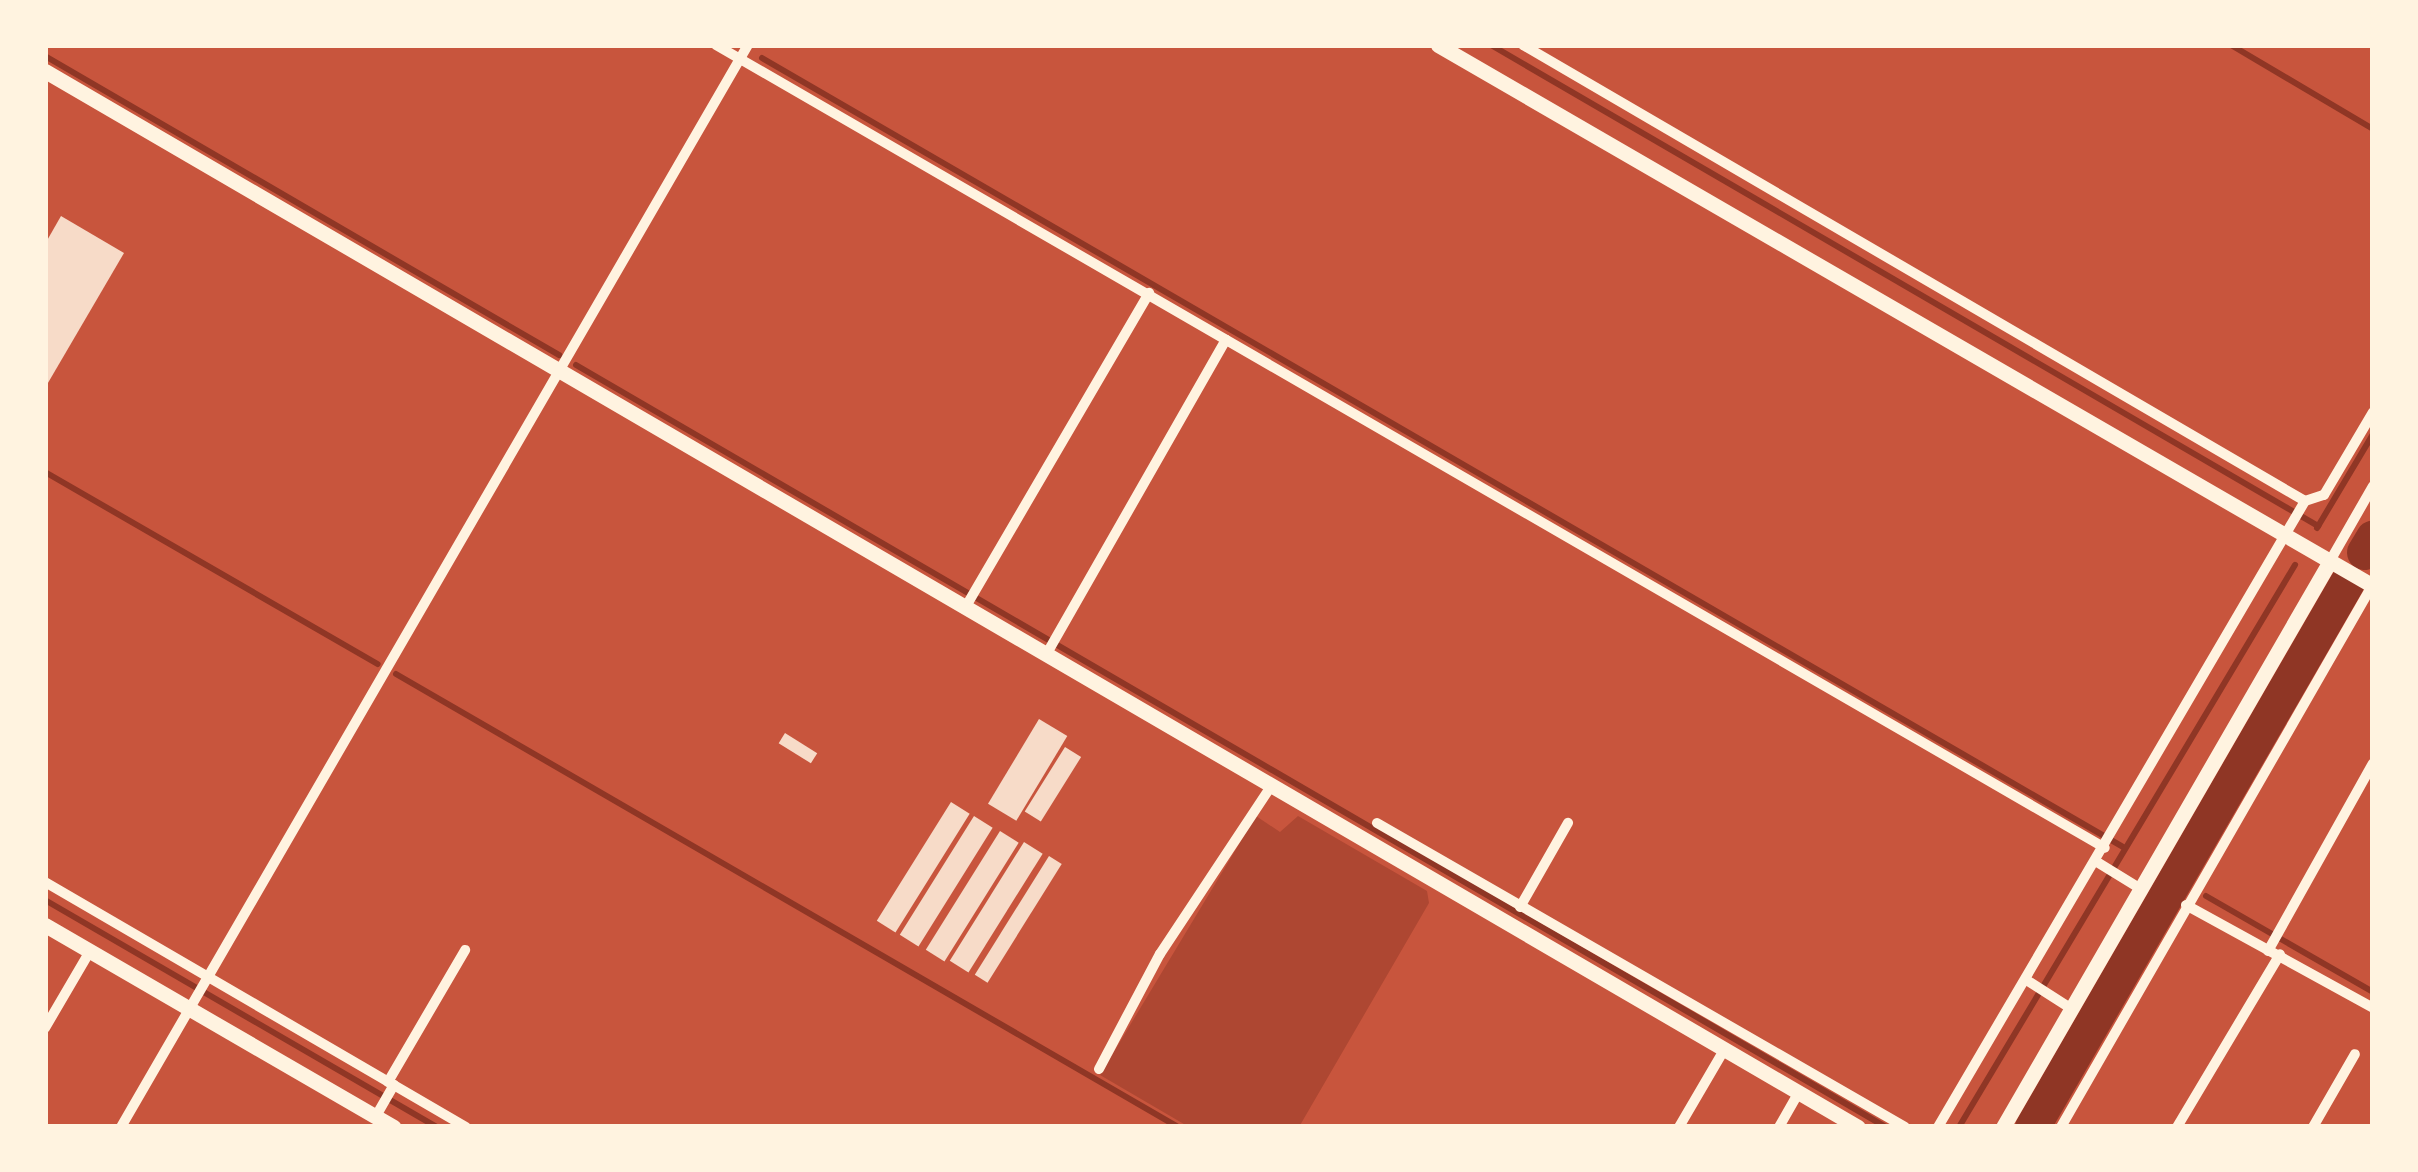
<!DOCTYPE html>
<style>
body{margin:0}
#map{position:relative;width:2418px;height:1172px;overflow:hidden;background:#c8553d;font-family:"Varela Round",sans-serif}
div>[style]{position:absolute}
.green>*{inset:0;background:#ae4732}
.stream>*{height:6px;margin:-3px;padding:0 3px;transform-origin:3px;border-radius:3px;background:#8f3625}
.river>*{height:35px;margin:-17.5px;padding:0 17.5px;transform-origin:17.5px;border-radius:17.5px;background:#8f3625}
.building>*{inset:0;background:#f7dbc8;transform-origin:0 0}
.minor>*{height:10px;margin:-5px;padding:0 5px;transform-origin:5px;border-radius:5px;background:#fff3e0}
.tertiary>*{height:15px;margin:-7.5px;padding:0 7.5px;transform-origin:7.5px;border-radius:7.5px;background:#fff3e0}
span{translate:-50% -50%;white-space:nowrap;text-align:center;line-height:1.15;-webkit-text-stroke:8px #fff3e0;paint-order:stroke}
.frame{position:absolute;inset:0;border:48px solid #fff3e0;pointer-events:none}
</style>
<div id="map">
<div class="green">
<i style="clip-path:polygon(1256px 816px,1280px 832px,1298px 816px,1427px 891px,1429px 903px,1299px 1127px,1189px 1127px,1100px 1075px)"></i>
</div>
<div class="stream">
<i style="left:1491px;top:45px;width:957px;rotate:30.18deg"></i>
<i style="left:2231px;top:45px;width:165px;rotate:30.6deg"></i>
<i style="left:45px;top:56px;width:595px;rotate:30.19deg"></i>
<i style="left:762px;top:58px;width:1575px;rotate:30.1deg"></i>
<i style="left:576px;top:365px;width:1516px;rotate:30.19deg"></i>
<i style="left:45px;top:472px;width:384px;rotate:30deg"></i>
<i style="left:2317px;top:528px;width:109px;rotate:-59.2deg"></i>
<i style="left:2366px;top:549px;width:9px;rotate:41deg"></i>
<i style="left:396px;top:674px;width:904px;rotate:30.08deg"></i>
<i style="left:2176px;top:878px;width:9px;rotate:36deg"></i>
<i style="left:2206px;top:896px;width:193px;rotate:29.9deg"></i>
<i style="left:45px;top:900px;width:453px;rotate:30.1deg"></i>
<i style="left:1959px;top:1127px;width:655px;rotate:-59.13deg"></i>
</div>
<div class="river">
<i style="left:2364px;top:552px;width:17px;rotate:-59deg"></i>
<i style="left:2032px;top:1127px;width:629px;rotate:-59.97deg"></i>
</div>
<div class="building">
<i style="clip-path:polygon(61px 216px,124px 253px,45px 388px,45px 244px)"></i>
<i style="left:1039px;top:719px;width:33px;height:99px;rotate:31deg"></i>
<i style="left:785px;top:733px;width:38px;height:12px;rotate:32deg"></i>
<i style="left:1065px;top:747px;width:19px;height:76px;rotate:32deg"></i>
<i style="left:951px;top:802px;width:22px;height:140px;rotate:32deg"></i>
<i style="left:974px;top:816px;width:22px;height:140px;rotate:32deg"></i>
<i style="left:1000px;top:831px;width:22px;height:140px;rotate:32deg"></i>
<i style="left:1024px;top:842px;width:22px;height:140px;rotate:32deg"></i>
<i style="left:1049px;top:856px;width:15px;height:140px;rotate:32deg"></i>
</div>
<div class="minor">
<i style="left:716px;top:45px;width:1604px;rotate:30.03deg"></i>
<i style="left:1523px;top:45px;width:905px;rotate:30.25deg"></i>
<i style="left:2305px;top:501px;width:726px;rotate:120.38deg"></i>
<i style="left:2305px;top:501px;width:20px;rotate:-18deg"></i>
<i style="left:2324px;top:495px;width:96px;rotate:-59.4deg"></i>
<i style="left:2330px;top:561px;width:86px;rotate:-60.2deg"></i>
<i style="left:965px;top:608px;width:365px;rotate:-59.7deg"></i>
<i style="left:1046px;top:655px;width:363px;rotate:-60.3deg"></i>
<i style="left:1377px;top:823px;width:609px;rotate:29.93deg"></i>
<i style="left:2097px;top:862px;width:52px;rotate:31.5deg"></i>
<i style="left:45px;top:882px;width:487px;rotate:30.2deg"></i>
<i style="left:2186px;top:905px;width:213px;rotate:28.8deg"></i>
<i style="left:1520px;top:907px;width:97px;rotate:-60.3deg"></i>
<i style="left:2268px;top:951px;width:215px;rotate:-60.8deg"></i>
<i style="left:2028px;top:981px;width:52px;rotate:32.5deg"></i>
<i style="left:45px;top:1028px;width:89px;rotate:-59.7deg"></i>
<i style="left:1099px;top:1069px;width:130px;rotate:-62.1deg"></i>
<i style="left:1160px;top:954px;width:201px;rotate:-56.5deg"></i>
<i style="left:388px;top:1082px;width:153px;rotate:-59.7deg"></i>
<i style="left:376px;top:1116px;width:36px;rotate:-60deg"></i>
<i style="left:121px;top:1127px;width:1251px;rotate:-59.91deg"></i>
<i style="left:1679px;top:1127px;width:89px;rotate:-59.7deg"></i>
<i style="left:1779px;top:1127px;width:40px;rotate:-60.3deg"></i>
<i style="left:2061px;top:1127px;width:626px;rotate:-60.12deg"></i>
<i style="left:2177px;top:1127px;width:201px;rotate:-59.2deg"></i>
<i style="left:2313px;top:1127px;width:84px;rotate:-60.1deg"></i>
</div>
<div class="tertiary">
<i style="left:1438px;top:45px;width:1080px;rotate:30.05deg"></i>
<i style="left:45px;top:71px;width:2098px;rotate:30.22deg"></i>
<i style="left:45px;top:925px;width:403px;rotate:30.1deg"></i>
<i style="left:2003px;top:1127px;width:654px;rotate:-59.98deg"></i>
</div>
<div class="frame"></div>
</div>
